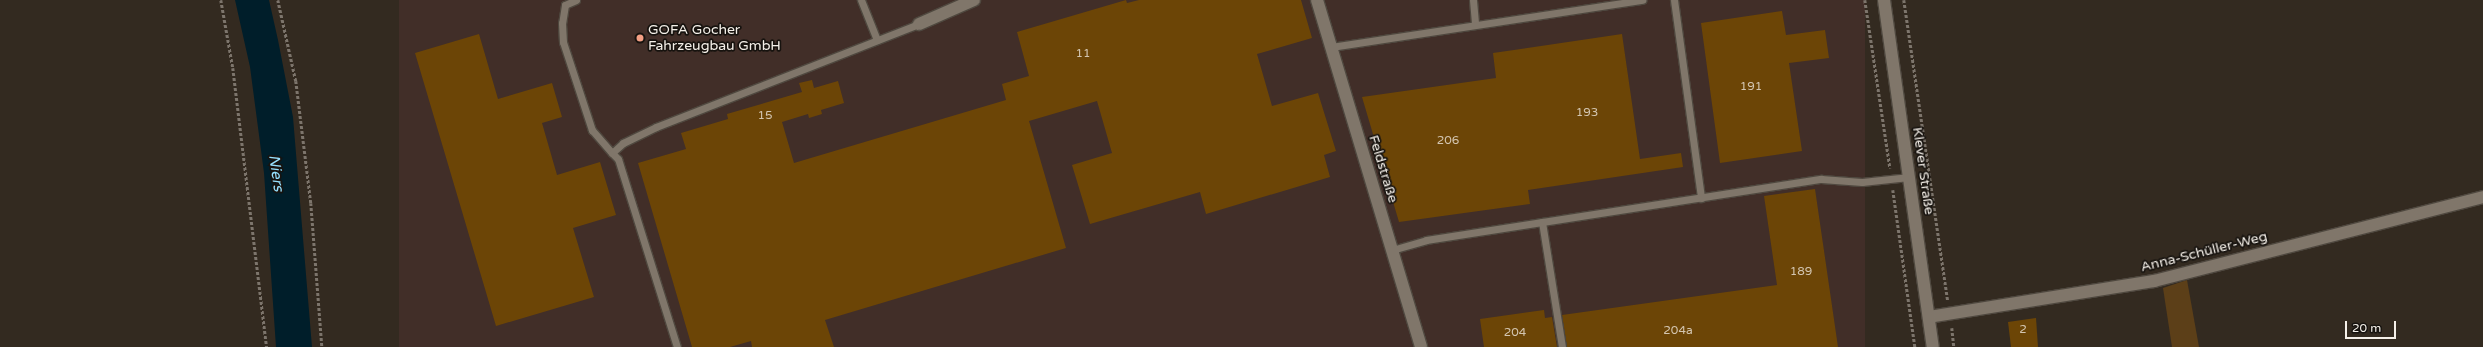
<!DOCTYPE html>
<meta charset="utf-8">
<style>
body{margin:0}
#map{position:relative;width:2483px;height:347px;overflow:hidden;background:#332a20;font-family:"Varela Round",sans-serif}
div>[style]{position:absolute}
.industrial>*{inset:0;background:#412e28;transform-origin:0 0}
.green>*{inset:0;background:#5c3f18}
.water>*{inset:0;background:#001e2a}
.building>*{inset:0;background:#6c4506}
.path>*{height:2.5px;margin-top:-1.25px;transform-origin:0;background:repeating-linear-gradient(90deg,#7d756c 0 3px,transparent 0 5px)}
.roads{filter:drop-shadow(1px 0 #4f483f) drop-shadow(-1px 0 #4f483f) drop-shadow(0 1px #4f483f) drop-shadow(0 -1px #4f483f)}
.lane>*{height:7px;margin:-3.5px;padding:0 3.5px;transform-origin:3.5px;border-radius:3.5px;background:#80766a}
.street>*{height:12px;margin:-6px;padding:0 6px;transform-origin:6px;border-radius:6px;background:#80766a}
.secondary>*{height:12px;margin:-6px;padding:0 6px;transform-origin:6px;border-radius:6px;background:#80766a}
.dots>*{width:11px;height:11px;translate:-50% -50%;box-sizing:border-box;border:2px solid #17130f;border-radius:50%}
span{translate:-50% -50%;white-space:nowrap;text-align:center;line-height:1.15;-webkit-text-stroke:3.5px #17130f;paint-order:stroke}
.number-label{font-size:12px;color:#d3c5b0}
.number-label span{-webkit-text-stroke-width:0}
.poi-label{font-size:14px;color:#f5f0e9}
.left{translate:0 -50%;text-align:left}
.street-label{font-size:14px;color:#f5f0e9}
.water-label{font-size:15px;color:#96e0fe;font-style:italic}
.scale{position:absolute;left:2345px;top:321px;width:51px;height:18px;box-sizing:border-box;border:2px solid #f5f0e9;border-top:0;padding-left:5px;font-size:12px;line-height:14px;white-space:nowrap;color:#f5f0e9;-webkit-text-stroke:3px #17130f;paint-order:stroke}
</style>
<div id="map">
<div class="industrial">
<i style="left:399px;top:0;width:1466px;height:354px"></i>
</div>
<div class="green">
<i style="clip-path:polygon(2187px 280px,2199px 347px,2172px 347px,2163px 288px)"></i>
</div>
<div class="water">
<i style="clip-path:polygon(235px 0,269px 0,278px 40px,293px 117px,312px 347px,276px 347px,264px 173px,250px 67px)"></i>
</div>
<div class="building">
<i style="clip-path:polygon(1126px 0,1127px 3px,1139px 0,1301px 0,1312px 38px,1257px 54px,1272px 106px,1318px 93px,1336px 151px,1324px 155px,1330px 177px,1206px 214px,1200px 192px,1090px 224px,1072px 165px,1112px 153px,1097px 101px,1029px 121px,1066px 248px,825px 320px,834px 347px,752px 347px,751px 341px,730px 347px,692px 347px,638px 163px,686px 149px,681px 133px,728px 119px,727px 114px,802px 92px,799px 83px,812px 80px,814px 88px,838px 81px,844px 103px,821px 110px,822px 114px,809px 118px,808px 114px,782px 122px,794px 163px,1006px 100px,1002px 84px,1029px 76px,1017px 32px)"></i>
<i style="clip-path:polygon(1782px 11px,1786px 35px,1825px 30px,1829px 58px,1789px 63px,1802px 151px,1720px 163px,1701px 23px)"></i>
<i style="clip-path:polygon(479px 34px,498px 99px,552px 83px,562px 117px,542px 123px,557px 175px,600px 162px,616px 215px,573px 228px,594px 297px,496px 326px,415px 53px)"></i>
<i style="clip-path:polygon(1622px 34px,1640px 159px,1681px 153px,1683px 167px,1528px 190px,1530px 204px,1399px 222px,1362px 97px,1496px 78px,1493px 53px)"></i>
<i style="clip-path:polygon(1815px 189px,1838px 347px,1567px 347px,1562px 315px,1777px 285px,1764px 196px)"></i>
<i style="clip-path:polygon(1544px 310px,1545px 318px,1552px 317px,1557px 347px,1484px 347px,1480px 319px)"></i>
<i style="clip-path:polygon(2036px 318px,2038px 347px,2011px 347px,2008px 322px)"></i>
</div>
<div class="path">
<i style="left:221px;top:0;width:69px;rotate:80deg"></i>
<i style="left:233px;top:68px;width:281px;rotate:83.1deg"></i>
<i style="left:278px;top:0;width:83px;rotate:77.5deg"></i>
<i style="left:296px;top:81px;width:123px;rotate:83deg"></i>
<i style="left:311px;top:203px;width:144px;rotate:85.6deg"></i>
<i style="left:1865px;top:0;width:170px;rotate:81.5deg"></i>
<i style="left:1904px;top:0;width:304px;rotate:81.7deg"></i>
<i style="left:1893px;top:190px;width:159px;rotate:82deg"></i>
<i style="left:1952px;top:328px;width:19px;rotate:84deg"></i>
</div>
<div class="roads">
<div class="lane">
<i style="left:576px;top:0;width:12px;rotate:156deg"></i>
<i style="left:565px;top:5px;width:18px;rotate:99deg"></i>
<i style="left:562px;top:23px;width:19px;rotate:87deg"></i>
<i style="left:563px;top:42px;width:93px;rotate:71.8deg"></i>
<i style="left:592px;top:130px;width:30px;rotate:49deg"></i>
<i style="left:861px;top:0;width:43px;rotate:68.2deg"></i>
<i style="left:1473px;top:0;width:24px;rotate:85deg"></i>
<i style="left:1674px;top:0;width:200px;rotate:82.2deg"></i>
<i style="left:1331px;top:47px;width:315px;rotate:-8.6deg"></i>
<i style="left:1542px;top:222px;width:127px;rotate:80.9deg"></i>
<i style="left:1392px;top:250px;width:35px;rotate:-16deg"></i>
<i style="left:1426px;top:240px;width:400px;rotate:-8.8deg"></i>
<i style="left:1821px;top:179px;width:41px;rotate:4.2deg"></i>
<i style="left:1862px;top:182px;width:47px;rotate:-6.1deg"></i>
<i style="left:677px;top:347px;width:197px;rotate:-107.4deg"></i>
<i style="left:618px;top:159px;width:8px;rotate:-135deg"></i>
<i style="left:612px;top:153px;width:15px;rotate:-42deg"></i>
<i style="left:623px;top:143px;width:37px;rotate:-26deg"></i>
<i style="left:656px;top:127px;width:282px;rotate:-21.4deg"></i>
</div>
<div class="street">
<i style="left:1317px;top:0;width:362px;rotate:73.3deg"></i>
<i style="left:919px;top:24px;width:60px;rotate:-23.6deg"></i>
<i style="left:1929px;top:317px;width:228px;rotate:-9.1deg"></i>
<i style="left:2154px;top:281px;width:340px;rotate:-14.3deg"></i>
</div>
<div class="secondary">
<i style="left:1884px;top:0;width:350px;rotate:82deg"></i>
</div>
</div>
<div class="dots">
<i style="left:640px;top:38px;background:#f39f84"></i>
</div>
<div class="number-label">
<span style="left:1083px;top:54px">11</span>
<span style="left:1751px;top:87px">191</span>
<span style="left:1587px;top:113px">193</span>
<span style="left:765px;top:116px">15</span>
<span style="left:1448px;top:141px">206</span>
<span style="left:1801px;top:272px">189</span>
<span style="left:2023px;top:330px">2</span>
<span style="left:1678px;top:331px">204a</span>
<span style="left:1515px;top:333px">204</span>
</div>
<div class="poi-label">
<span class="left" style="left:648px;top:38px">GOFA Gocher<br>Fahrzeugbau GmbH</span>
</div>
<div class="street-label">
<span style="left:1383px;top:169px;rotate:73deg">Feldstraße</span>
<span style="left:1923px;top:171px;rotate:82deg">Klever Straße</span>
<span style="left:2204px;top:252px;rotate:-14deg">Anna-Schüller-Weg</span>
</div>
<div class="water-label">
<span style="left:276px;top:173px;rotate:82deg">Niers</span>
</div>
<div class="scale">20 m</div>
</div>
